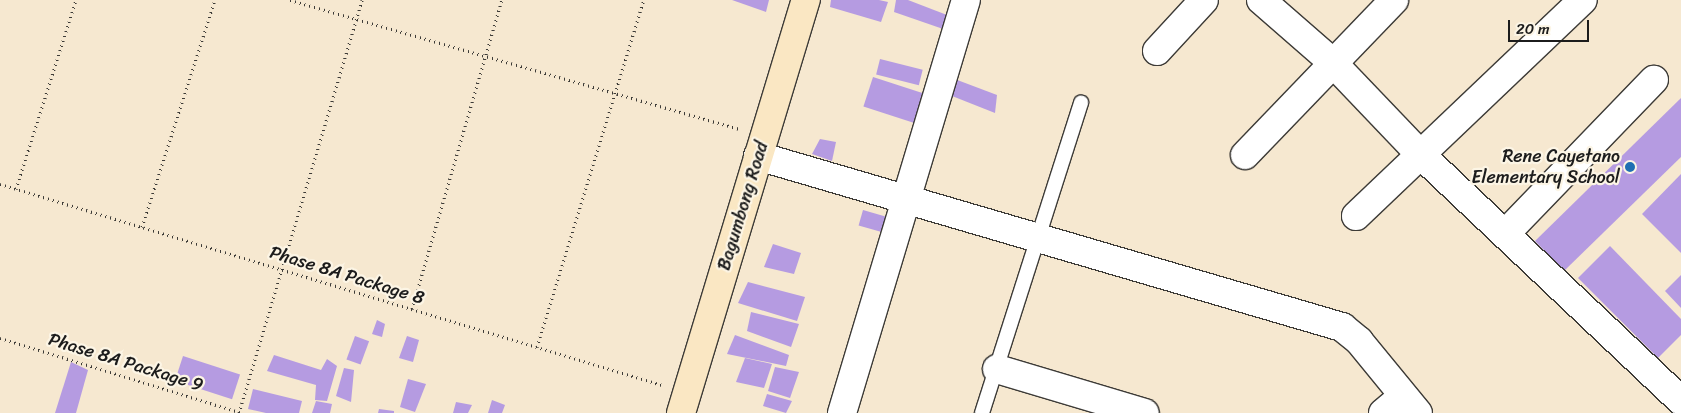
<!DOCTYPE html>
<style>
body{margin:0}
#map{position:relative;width:1681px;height:413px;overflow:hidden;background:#f6e8d0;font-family:Sriracha,sans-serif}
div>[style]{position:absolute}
.building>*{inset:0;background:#b59be1;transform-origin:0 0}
.path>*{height:3px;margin-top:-1.5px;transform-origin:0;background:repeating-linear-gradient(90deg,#3d3b37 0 1px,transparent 0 5px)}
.roads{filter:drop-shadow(1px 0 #3d3b37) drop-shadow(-1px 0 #3d3b37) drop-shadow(0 1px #3d3b37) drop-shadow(0 -1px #3d3b37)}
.lane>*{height:14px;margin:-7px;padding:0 7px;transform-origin:7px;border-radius:7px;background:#fff}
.street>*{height:28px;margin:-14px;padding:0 14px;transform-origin:14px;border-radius:14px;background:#fff}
.secondary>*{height:28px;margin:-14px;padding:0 14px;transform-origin:14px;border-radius:14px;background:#fae7c3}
.dots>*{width:14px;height:14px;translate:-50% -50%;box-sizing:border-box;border:2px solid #fcf5e5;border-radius:50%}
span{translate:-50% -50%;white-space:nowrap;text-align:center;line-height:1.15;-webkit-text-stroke:4.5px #fcf5e5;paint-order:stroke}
.poi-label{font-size:18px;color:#1c1c1c}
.right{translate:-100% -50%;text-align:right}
.street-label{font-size:18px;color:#1c1c1c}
.scale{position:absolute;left:1508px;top:20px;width:81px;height:22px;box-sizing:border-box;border:2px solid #1c1c1c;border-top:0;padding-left:6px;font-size:15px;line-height:18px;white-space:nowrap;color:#1c1c1c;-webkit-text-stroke:4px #fcf5e5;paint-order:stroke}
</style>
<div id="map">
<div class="building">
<i style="clip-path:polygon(732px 0,769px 0,766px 12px)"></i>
<i style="clip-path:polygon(831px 0,879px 0,888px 2px,881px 22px,830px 7px)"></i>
<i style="clip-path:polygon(896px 0,908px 0,947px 15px,946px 30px,894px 12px)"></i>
<i style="left:880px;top:59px;width:44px;height:16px;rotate:14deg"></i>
<i style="left:873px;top:77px;width:64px;height:31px;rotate:18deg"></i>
<i style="clip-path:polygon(952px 78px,997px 95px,995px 113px,947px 94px)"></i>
<i style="clip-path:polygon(1681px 98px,1681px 157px,1564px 271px,1535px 241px)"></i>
<i style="clip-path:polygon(820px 139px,836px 142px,832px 161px,812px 154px)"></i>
<i style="clip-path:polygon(1681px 174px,1681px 253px,1642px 214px)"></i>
<i style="left:863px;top:210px;width:35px;height:16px;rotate:16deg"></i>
<i style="clip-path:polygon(773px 244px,801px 253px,794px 274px,764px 267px)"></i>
<i style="clip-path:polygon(1610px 246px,1681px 319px,1681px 335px,1658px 358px,1578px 278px)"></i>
<i style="clip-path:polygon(1681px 275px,1681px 308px,1665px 291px)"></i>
<i style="clip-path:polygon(748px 282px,805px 297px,797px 321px,738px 303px)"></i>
<i style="clip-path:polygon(751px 312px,799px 324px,791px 347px,747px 331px)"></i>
<i style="clip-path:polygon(377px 320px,385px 324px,382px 337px,372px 334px)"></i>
<i style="clip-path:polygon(735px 335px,789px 355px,786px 366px,727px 354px)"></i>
<i style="left:355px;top:336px;width:15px;height:25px;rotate:20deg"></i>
<i style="clip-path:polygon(407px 336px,419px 340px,413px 362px,399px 358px)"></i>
<i style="clip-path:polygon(274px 355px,321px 370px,327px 359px,337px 366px,327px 401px,315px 400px,316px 385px,267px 371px)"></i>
<i style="left:183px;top:356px;width:60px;height:26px;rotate:18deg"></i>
<i style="clip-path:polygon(745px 358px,772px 364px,764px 388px,736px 382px)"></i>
<i style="clip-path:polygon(71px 362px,88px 370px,76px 413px,55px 413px)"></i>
<i style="clip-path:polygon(775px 367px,799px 372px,790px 398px,768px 391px)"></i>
<i style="clip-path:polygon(344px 368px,354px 370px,351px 402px,336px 396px)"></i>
<i style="clip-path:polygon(408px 379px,426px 384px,415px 412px,400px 407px)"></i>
<i style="clip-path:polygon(253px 389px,302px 401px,299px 413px,266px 413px,248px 409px)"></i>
<i style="clip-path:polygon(767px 394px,792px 401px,786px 413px,763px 406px)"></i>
<i style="clip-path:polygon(492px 400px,505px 405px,502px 413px,488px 413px)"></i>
<i style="clip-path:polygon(316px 401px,332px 404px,330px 413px,312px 413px)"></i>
<i style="clip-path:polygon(456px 402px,472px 405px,468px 413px,453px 413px)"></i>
<i style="clip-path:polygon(379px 409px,394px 411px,394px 413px,378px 413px)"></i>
</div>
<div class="path">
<i style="left:290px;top:0;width:467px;rotate:16deg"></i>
<i style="left:0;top:184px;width:692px;rotate:16.89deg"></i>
<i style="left:16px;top:189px;width:198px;rotate:-72.4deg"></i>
<i style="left:142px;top:227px;width:238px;rotate:-72.2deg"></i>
<i style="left:412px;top:309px;width:322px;rotate:-73.8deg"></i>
<i style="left:0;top:338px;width:254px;rotate:17.2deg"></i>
<i style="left:537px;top:347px;width:363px;rotate:-72.9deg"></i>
<i style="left:239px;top:413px;width:431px;rotate:-73.4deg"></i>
</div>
<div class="roads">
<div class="lane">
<i style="left:982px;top:413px;width:326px;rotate:-72.3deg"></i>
</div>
<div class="street">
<i style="left:1261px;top:0;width:94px;rotate:41.1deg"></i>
<i style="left:1332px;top:62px;width:126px;rotate:46.3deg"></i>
<i style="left:1419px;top:153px;width:361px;rotate:43.4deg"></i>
<i style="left:1157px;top:51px;width:69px;rotate:-47.3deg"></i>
<i style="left:1245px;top:155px;width:215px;rotate:-46.1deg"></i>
<i style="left:758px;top:156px;width:609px;rotate:16.32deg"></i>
<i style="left:1342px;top:327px;width:22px;rotate:39deg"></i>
<i style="left:1359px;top:341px;width:93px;rotate:50.7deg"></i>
<i style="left:1356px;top:216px;width:313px;rotate:-43.6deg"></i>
<i style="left:1506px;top:233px;width:213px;rotate:-46deg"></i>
<i style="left:997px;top:369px;width:154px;rotate:16.6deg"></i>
<i style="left:842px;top:413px;width:431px;rotate:-73.3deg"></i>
<i style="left:1383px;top:413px;width:26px;rotate:-40deg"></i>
</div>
<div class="secondary">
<i style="left:681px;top:413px;width:432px;rotate:-73.2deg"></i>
</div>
</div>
<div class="dots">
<i style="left:1630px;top:167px;background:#1f6fb2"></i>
</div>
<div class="poi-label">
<span class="right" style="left:1620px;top:167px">Rene Cayetano<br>Elementary School</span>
</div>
<div class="street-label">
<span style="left:743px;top:206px;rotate:-73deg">Bagumbong Road</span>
<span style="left:347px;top:275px;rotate:17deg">Phase 8A Package 8</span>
<span style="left:126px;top:362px;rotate:17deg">Phase 8A Package 9</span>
</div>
<div class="scale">20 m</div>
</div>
